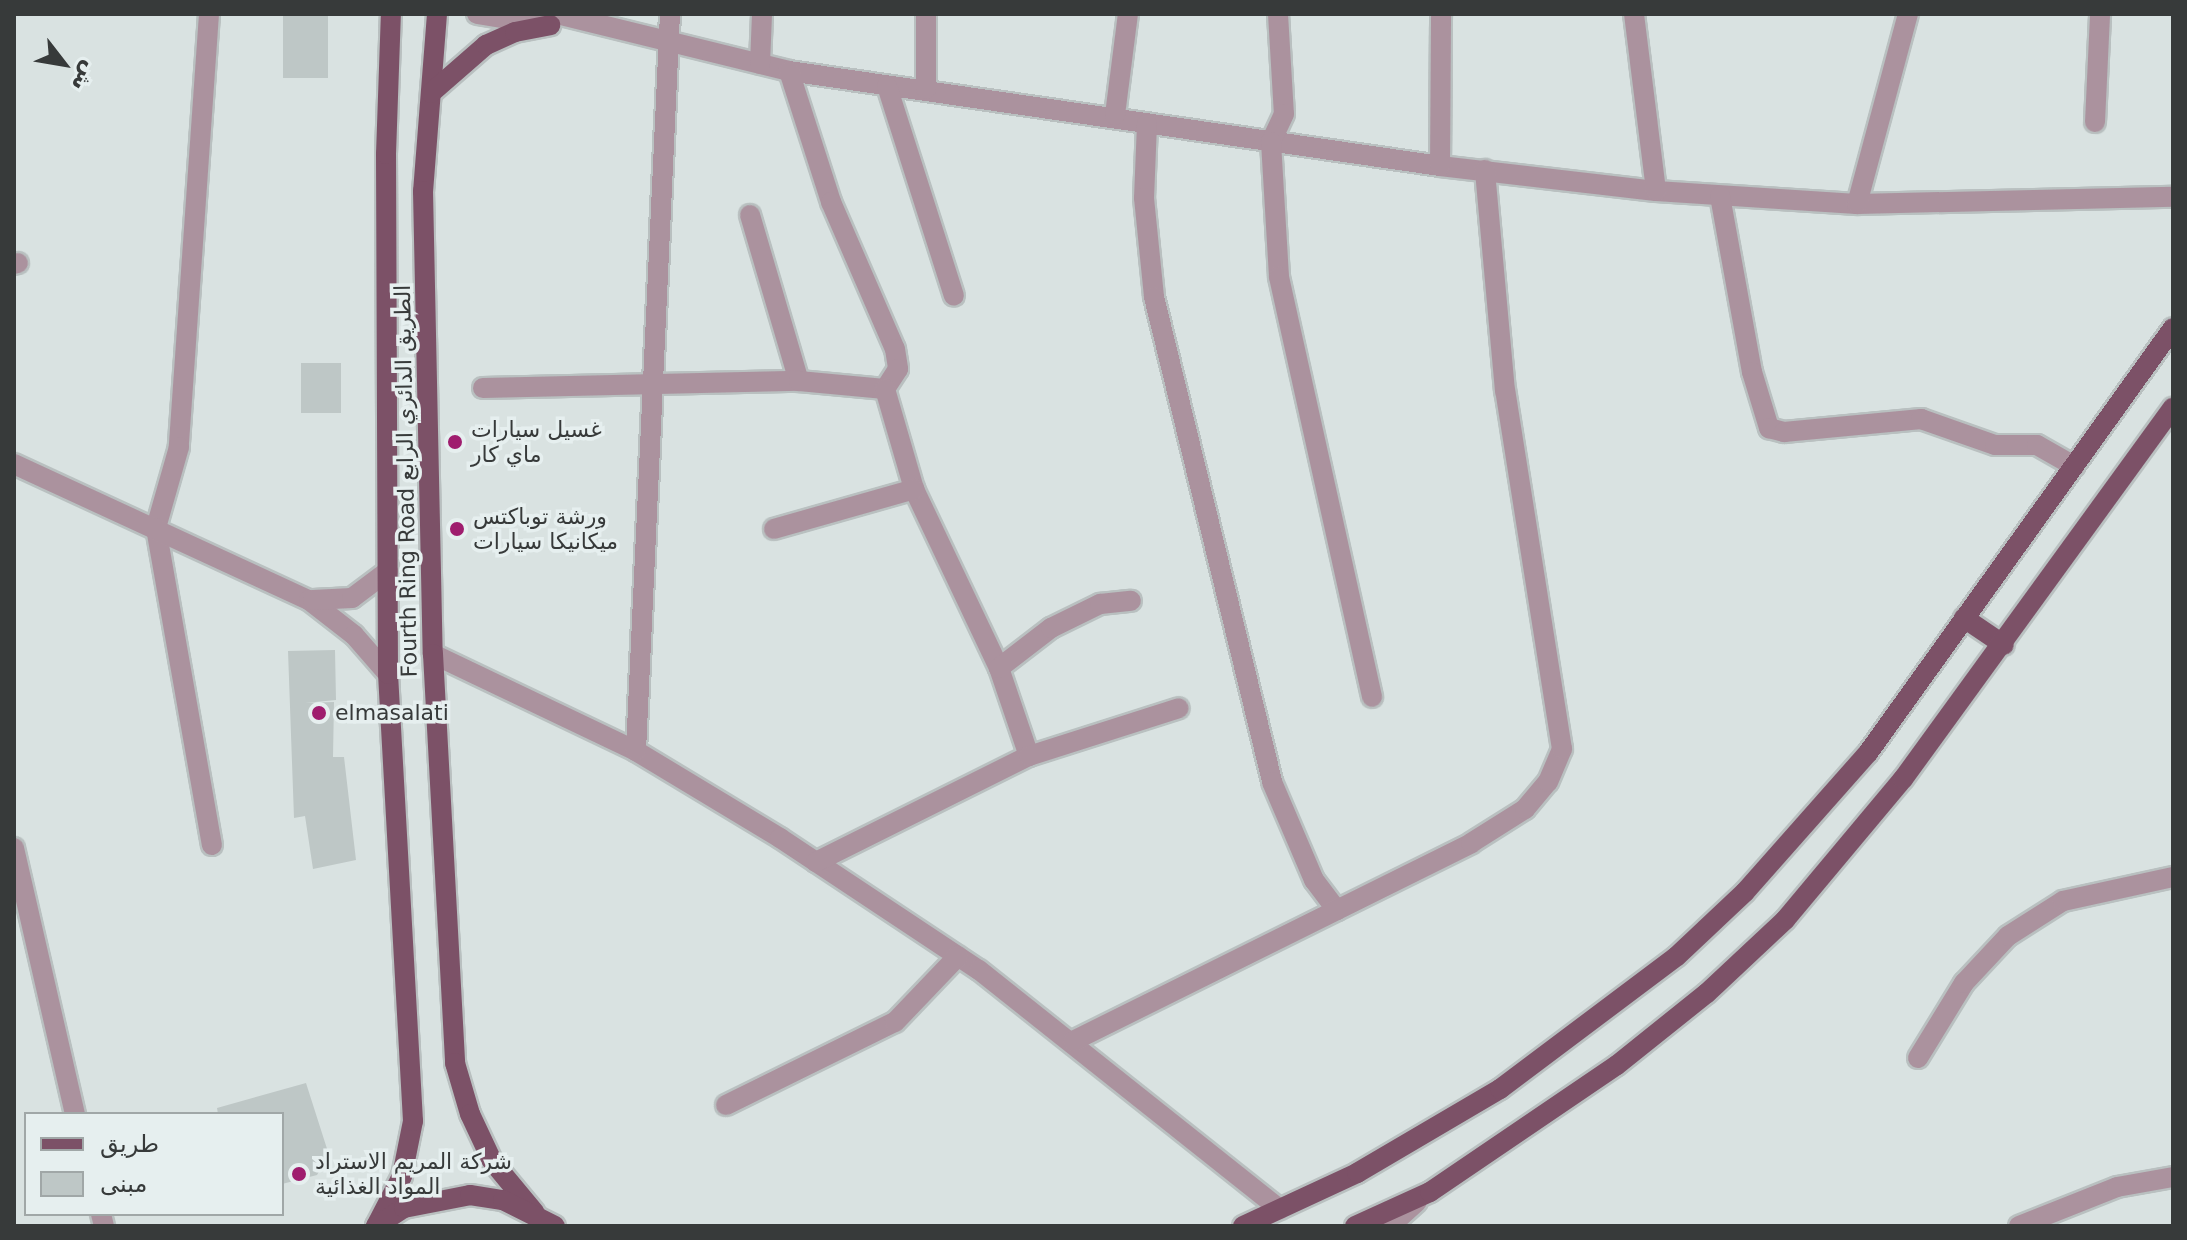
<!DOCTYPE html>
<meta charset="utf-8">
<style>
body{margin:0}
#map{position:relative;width:2187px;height:1240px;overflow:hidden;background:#d9e2e1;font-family:"DejaVu Sans","Noto Naskh Arabic",sans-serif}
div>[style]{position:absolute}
.building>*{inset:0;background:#bec7c6;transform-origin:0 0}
.roads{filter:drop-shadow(2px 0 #b9c0c0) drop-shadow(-2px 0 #b9c0c0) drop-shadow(0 2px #b9c0c0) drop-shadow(0 -2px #b9c0c0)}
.minor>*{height:20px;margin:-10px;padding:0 10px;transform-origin:10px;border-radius:10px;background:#ab929e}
.major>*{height:20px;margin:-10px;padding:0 10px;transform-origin:10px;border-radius:10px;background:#7c5167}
.dots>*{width:22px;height:22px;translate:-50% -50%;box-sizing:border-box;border:4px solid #e6efef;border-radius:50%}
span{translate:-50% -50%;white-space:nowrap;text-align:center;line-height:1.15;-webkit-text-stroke:7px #e6efef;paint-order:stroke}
.poi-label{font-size:22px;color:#373a3a}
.left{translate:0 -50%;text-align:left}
.street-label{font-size:22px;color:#373a3a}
.frame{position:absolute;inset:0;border:16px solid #373a3a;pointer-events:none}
.legend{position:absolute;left:24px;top:1112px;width:260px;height:104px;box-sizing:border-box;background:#e6efef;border:2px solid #a0a7a7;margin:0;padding:10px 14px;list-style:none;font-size:24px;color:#373a3a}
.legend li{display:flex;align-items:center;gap:16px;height:40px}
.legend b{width:40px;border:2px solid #a0a7a7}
.north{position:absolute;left:24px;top:24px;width:80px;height:80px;-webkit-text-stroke:6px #e6efef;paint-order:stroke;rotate:121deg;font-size:22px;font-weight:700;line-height:32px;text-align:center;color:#373a3a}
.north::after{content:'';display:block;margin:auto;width:28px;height:36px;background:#373a3a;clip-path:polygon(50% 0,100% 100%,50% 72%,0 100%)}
</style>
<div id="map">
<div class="building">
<i style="left:283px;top:14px;width:45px;height:64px"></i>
<i style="left:301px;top:363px;width:40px;height:50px"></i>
<i style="clip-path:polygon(335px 650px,336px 700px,305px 703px,334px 702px,333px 757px,344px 757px,356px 860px,313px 869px,305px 816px,294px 818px,288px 651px)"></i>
<i style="clip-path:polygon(306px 1083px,329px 1155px,317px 1175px,282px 1184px,282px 1114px,218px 1114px,217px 1108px)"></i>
</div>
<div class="roads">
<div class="minor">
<i style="left:209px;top:14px;width:434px;rotate:94deg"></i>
<i style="left:179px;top:447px;width:84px;rotate:105.9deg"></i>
<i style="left:156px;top:528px;width:322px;rotate:80deg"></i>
<i style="left:477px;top:14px;width:69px;rotate:9.2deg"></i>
<i style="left:557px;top:14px;width:239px;rotate:13.8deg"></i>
<i style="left:789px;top:71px;width:658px;rotate:8.3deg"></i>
<i style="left:1440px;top:166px;width:217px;rotate:6.6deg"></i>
<i style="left:1656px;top:191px;width:201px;rotate:3.7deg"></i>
<i style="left:1857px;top:204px;width:316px;rotate:-1.3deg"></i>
<i style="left:1278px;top:14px;width:100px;rotate:86.6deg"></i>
<i style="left:1284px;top:114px;width:31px;rotate:115deg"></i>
<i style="left:1271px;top:142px;width:135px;rotate:86.6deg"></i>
<i style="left:1279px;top:277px;width:430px;rotate:77.5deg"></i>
<i style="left:1634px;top:14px;width:178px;rotate:82.9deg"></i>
<i style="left:760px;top:64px;width:50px;rotate:-87.7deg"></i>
<i style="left:789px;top:71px;width:138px;rotate:72.2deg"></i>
<i style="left:831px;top:202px;width:160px;rotate:66.5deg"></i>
<i style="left:895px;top:349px;width:20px;rotate:81deg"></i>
<i style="left:898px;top:369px;width:24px;rotate:123deg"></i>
<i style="left:887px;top:86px;width:220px;rotate:72.3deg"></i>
<i style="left:926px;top:89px;width:75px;rotate:-90deg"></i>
<i style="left:1115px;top:115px;width:102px;rotate:-82.7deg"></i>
<i style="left:2095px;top:122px;width:108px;rotate:-87.3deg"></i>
<i style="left:1147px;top:124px;width:74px;rotate:92.3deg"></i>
<i style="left:1144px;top:198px;width:100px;rotate:84.2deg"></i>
<i style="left:1154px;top:297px;width:499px;rotate:76.3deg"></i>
<i style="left:1272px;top:782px;width:107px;rotate:66.8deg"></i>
<i style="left:1314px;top:880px;width:38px;rotate:53deg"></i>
<i style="left:1440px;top:166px;width:152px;rotate:-89.6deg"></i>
<i style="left:1720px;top:196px;width:179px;rotate:79.7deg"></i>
<i style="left:1752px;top:372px;width:59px;rotate:73.1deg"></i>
<i style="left:1769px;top:428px;width:16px;rotate:15deg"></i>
<i style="left:1784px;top:432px;width:138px;rotate:-5.4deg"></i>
<i style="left:1921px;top:419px;width:78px;rotate:19.4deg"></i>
<i style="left:1995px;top:445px;width:42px"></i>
<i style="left:2037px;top:445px;width:43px;rotate:29.6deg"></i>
<i style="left:1857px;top:204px;width:197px;rotate:-75deg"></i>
<i style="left:750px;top:215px;width:173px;rotate:73.6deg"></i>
<i style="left:14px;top:264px;width:4px;rotate:-14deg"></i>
<i style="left:483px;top:388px;width:316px;rotate:-1.3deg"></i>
<i style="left:799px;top:381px;width:86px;rotate:5.3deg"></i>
<i style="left:885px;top:389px;width:104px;rotate:73.8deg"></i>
<i style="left:914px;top:489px;width:198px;rotate:64.6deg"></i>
<i style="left:999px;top:668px;width:93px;rotate:71.2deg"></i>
<i style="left:14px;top:464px;width:325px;rotate:24.8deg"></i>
<i style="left:309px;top:600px;width:57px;rotate:37.9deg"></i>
<i style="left:354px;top:635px;width:52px;rotate:48.9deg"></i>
<i style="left:774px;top:529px;width:146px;rotate:-15.9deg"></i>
<i style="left:313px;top:600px;width:39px;rotate:-3deg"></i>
<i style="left:352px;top:598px;width:45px;rotate:-36.9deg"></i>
<i style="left:433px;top:654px;width:225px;rotate:25.5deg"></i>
<i style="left:636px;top:751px;width:168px;rotate:31.1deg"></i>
<i style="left:780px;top:838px;width:239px;rotate:33.6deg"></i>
<i style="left:979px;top:970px;width:384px;rotate:38.5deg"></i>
<i style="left:999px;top:668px;width:66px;rotate:-37.6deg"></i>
<i style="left:1051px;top:628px;width:55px;rotate:-26.1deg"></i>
<i style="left:1100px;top:604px;width:31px;rotate:-6deg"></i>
<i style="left:636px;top:751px;width:738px;rotate:-87.36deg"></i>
<i style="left:14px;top:848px;width:273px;rotate:77.1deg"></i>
<i style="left:816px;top:862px;width:238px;rotate:-26.5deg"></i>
<i style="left:1029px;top:756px;width:157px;rotate:-17.7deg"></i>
<i style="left:1073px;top:1041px;width:445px;rotate:-26.4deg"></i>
<i style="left:1471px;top:843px;width:64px;rotate:-32.2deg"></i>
<i style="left:1525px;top:809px;width:35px;rotate:-50deg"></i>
<i style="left:1548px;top:782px;width:36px;rotate:-67deg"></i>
<i style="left:1562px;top:749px;width:363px;rotate:-99deg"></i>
<i style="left:1505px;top:391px;width:222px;rotate:-95.2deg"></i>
<i style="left:1918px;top:1058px;width:88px;rotate:-58.5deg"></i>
<i style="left:1964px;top:983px;width:64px;rotate:-46.9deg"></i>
<i style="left:2008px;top:936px;width:65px;rotate:-32.5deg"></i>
<i style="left:2063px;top:901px;width:113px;rotate:-12.3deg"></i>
<i style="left:726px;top:1105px;width:188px;rotate:-26.2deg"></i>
<i style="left:895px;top:1022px;width:91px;rotate:-46.3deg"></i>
<i style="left:101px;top:1214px;width:12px;rotate:76deg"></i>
<i style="left:1390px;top:1226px;width:36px;rotate:-42deg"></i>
<i style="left:2019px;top:1226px;width:105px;rotate:-21.7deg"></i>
<i style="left:2117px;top:1187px;width:57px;rotate:-10.1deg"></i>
</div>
<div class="major">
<i style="left:437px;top:14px;width:178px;rotate:94.5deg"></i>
<i style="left:423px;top:191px;width:463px;rotate:88.8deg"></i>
<i style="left:433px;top:654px;width:410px;rotate:86.9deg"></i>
<i style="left:455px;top:1063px;width:53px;rotate:73.6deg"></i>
<i style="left:470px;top:1114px;width:52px;rotate:64.9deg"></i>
<i style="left:492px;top:1161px;width:67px;rotate:50.4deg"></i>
<i style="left:431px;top:93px;width:73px;rotate:-41.1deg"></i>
<i style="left:486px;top:45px;width:32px;rotate:-24deg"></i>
<i style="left:515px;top:32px;width:36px;rotate:-11deg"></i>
<i style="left:1964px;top:618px;width:48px;rotate:34deg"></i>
<i style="left:376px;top:1226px;width:56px;rotate:-62.5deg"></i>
<i style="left:402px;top:1176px;width:56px;rotate:-78.7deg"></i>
<i style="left:413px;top:1121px;width:448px;rotate:-93.2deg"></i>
<i style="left:388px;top:674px;width:520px;rotate:-90.22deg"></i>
<i style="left:386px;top:154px;width:140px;rotate:-88deg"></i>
<i style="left:376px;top:1226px;width:33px;rotate:-33deg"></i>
<i style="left:404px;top:1208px;width:67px;rotate:-11.1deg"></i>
<i style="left:470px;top:1195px;width:33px;rotate:9deg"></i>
<i style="left:503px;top:1200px;width:58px;rotate:26.6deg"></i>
<i style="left:1243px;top:1226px;width:126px;rotate:-24.9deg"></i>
<i style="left:1357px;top:1173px;width:166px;rotate:-30.4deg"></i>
<i style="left:1500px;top:1089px;width:221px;rotate:-36.9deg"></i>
<i style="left:1677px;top:956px;width:93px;rotate:-43.3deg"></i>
<i style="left:1745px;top:892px;width:186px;rotate:-48.5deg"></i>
<i style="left:1868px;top:753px;width:523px;rotate:-54.33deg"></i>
<i style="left:1355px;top:1226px;width:82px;rotate:-24.4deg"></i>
<i style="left:1430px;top:1192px;width:226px;rotate:-34.2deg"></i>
<i style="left:1617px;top:1065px;width:115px;rotate:-38.7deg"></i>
<i style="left:1707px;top:993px;width:107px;rotate:-43.1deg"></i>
<i style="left:1785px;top:920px;width:184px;rotate:-50.1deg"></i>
<i style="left:1903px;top:779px;width:459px;rotate:-54deg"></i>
</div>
</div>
<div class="dots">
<i style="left:455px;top:442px;background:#9f1d6e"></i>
<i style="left:457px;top:529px;background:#9f1d6e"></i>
<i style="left:319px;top:713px;background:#9f1d6e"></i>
<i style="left:299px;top:1174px;background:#9f1d6e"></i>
</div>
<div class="poi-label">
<span class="left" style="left:471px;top:442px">غسيل سيارات<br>ماي كار</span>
<span class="left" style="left:473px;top:529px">ورشة توباكتس<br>ميكانيكا سيارات</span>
<span class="left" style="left:335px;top:713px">elmasalati</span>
<span class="left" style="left:315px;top:1174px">شركة المريم الاستراد<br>المواد الغذائية</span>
</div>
<div class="street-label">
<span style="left:406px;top:481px;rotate:-91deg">Fourth Ring Road الطريق الدائري الرابع</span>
</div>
<div class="frame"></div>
<ul class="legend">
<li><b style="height:10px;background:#7c5167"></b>طريق</li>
<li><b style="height:22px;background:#bec7c6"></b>مبنى</li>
</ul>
<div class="north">ش</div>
</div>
